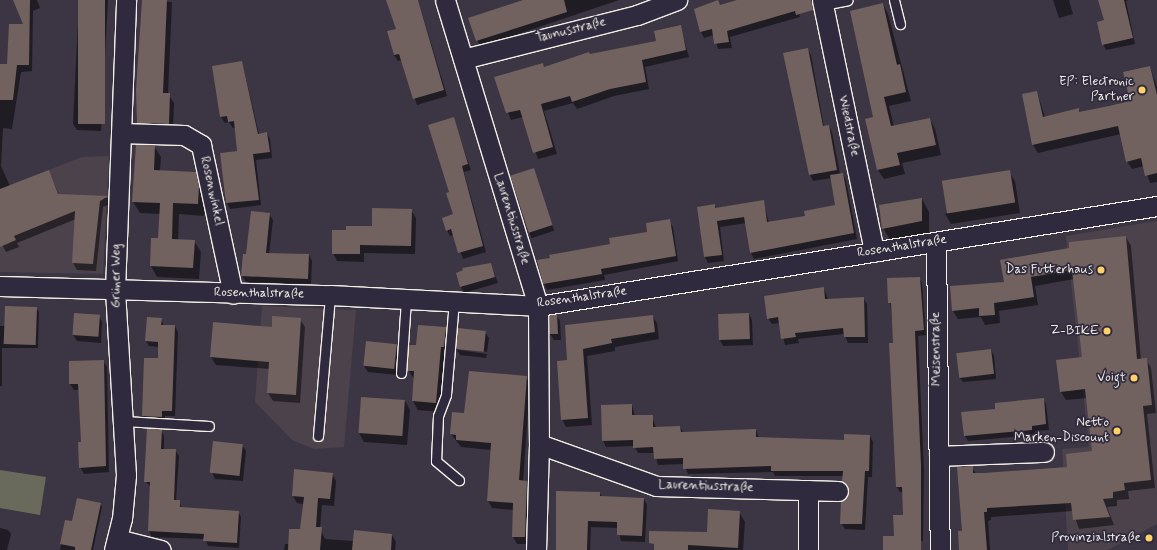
<!DOCTYPE html>
<meta charset="utf-8">
<style>
body{margin:0}
#map{position:relative;width:1157px;height:550px;overflow:hidden;background:#3c3544;font-family:Mynerve,sans-serif}
div>[style]{position:absolute}
.built>*{inset:0;background:#4c424c}
.green>*{inset:0;background:#696a5b}
.shadow>*{inset:0;background:#0007;transform-origin:0 0}
.building>*{inset:0;background:#72625f;transform-origin:0 0}
.roads{filter:drop-shadow(1px 0 #f4f1e8) drop-shadow(-1px 0 #f4f1e8) drop-shadow(0 1px #f4f1e8) drop-shadow(0 -1px #f4f1e8)}
.service>*{height:9px;margin:-4.5px;padding:0 4.5px;transform-origin:4.5px;border-radius:4.5px;background:#2f2a3d}
.minor>*{height:19px;margin:-9.5px;padding:0 9.5px;transform-origin:9.5px;border-radius:9.5px;background:#2f2a3d}
.dots>*{width:11px;height:11px;translate:-50% -50%;box-sizing:border-box;border:2px solid #2f2a3d;border-radius:50%}
span{translate:-50% -50%;white-space:nowrap;text-align:center;line-height:1.15;-webkit-text-stroke:3.5px #2f2a3d;paint-order:stroke}
.street-label{font-size:13px;color:#f4f1e8}
.poi-label{font-size:13px;color:#f4f1e8}
.right{translate:-100% -50%;text-align:right}
</style>
<div id="map">
<div class="built">
<i style="clip-path:polygon(109px 156px,103px 274px,0 272px,0 189px,82px 157px)"></i>
<i style="clip-path:polygon(1157px 221px,1157px 524px,1108px 550px,1068px 550px,1062px 449px,1089px 447px,1066px 236px)"></i>
<i style="clip-path:polygon(262px 306px,356px 310px,344px 447px,314px 449px,292px 440px,255px 402px)"></i>
</div>
<div class="green">
<i style="clip-path:polygon(0 470px,46px 477px,40px 515px,0 508px)"></i>
</div>
<div class="shadow">
<i style="clip-path:polygon(14px 0,37px 0,40px 8px,33px 11px,32px 71px,21px 72px,12px 129px,3px 128px,1px 166px,10px 186px,49px 171px,59px 195px,107px 198px,110px 204px,103px 207px,96px 271px,77px 270px,73px 263px,76px 219px,17px 243px,19px 247px,6px 252px,0 241px,0 79px,24px 25px)"></i>
<i style="clip-path:polygon(79px 0,108px 0,101px 131px,77px 130px,73px 124px)"></i>
<i style="clip-path:polygon(143px 0,172px 2px,168px 94px,174px 103px,173px 131px,143px 130px,138px 122px)"></i>
<i style="clip-path:polygon(387px 0,418px 0,447px 96px,417px 105px,402px 60px,398px 61px,394px 55px,389px 31px,397px 29px)"></i>
<i style="clip-path:polygon(526px 0,619px 0,480px 47px,469px 19px)"></i>
<i style="clip-path:polygon(740px 0,808px 0,798px 9px,800px 17px,730px 37px,732px 48px,718px 49px,714px 35px,704px 38px,701px 32px)"></i>
<i style="clip-path:polygon(1053px 0,1069px 0,1073px 14px,1059px 18px)"></i>
<i style="clip-path:polygon(1099px 0,1128px 0,1126px 1px,1135px 44px,1106px 50px,1103px 44px,1105px 21px)"></i>
<i style="clip-path:polygon(883px 4px,888px 14px,911px 101px,889px 106px,894px 127px,930px 119px,935px 129px,941px 155px,902px 163px,905px 174px,884px 179px,878px 170px,866px 120px,874px 118px)"></i>
<i style="clip-path:polygon(680px 26px,689px 57px,645px 67px,649px 89px,614px 96px,577px 109px,573px 103px,544px 111px,557px 154px,538px 159px,523px 117px,511px 120px,495px 78px,543px 64px,545px 68px,590px 55px,657px 42px)"></i>
<i style="clip-path:polygon(807px 49px,811px 55px,824px 127px,829px 126px,832px 132px,840px 174px,843px 174px,846px 180px,857px 239px,754px 259px,751px 253px,746px 223px,720px 227px,724px 261px,708px 263px,705px 257px,698px 208px,714px 205px,716px 208px,763px 201px,769px 223px,806px 217px,837px 206px,832px 178px,813px 181px,810px 175px)"></i>
<i style="clip-path:polygon(242px 62px,259px 134px,267px 133px,270px 139px,272px 158px,256px 160px,261px 205px,230px 209px,227px 203px,221px 153px,238px 151px,235px 128px,233px 128px,229px 122px,225px 123px,221px 117px)"></i>
<i style="clip-path:polygon(1150px 67px,1157px 87px,1157px 182px,1150px 183px,1144px 166px,1132px 169px,1127px 161px,1121px 134px,1038px 153px,1033px 145px,1023px 95px,1037px 92px,1045px 117px,1078px 109px,1080px 113px,1131px 102px)"></i>
<i style="clip-path:polygon(453px 118px,471px 170px,464px 172px,486px 252px,463px 259px,454px 235px,450px 236px,447px 230px,454px 215px)"></i>
<i style="clip-path:polygon(154px 146px,161px 157px,160px 171px,195px 173px,202px 185px,205px 199px,204px 216px,179px 214px,178px 240px,194px 241px,201px 252px,199px 279px,157px 277px,151px 266px,159px 239px,161px 214px,140px 213px,133px 202px)"></i>
<i style="left:534px;top:169px;width:65px;height:24px;rotate:72deg"></i>
<i style="clip-path:polygon(1009px 172px,1015px 181px,1020px 213px,951px 224px,945px 214px)"></i>
<i style="clip-path:polygon(922px 199px,929px 212px,929px 233px,891px 241px,883px 228px)"></i>
<i style="clip-path:polygon(411px 210px,416px 218px,415px 254px,364px 253px,364px 262px,337px 261px,333px 253px,347px 231px,373px 227px)"></i>
<i style="clip-path:polygon(269px 214px,273px 220px,269px 254px,309px 255px,312px 261px,311px 284px,246px 282px,242px 276px,247px 255px)"></i>
<i style="clip-path:polygon(669px 221px,673px 227px,678px 261px,604px 275px,605px 280px,547px 290px,544px 284px,611px 245px,648px 233px)"></i>
<i style="clip-path:polygon(1126px 237px,1131px 246px,1141px 360px,1146px 359px,1151px 368px,1156px 413px,1147px 414px,1155px 488px,1128px 491px,1129px 499px,1117px 500px,1117px 506px,1107px 507px,1114px 525px,1079px 529px,1073px 511px,991px 517px,991px 520px,988px 521px,990px 550px,960px 550px,972px 467px,976px 474px,1068px 468px,1093px 452px,1087px 398px,1066px 400px,1061px 392px,1083px 358px,1074px 279px,1035px 286px,1038px 305px,999px 311px,1000px 323px,985px 325px,981px 317px,958px 319px,953px 311px,1071px 249px)"></i>
<i style="clip-path:polygon(491px 265px,498px 283px,464px 293px,461px 287px)"></i>
<i style="clip-path:polygon(919px 278px,922px 283px,926px 335px,918px 336px,924px 471px,923px 541px,905px 542px,906px 550px,884px 550px,895px 536px,904px 516px,904px 492px,900px 492px,897px 487px,894px 344px,888px 279px)"></i>
<i style="clip-path:polygon(824px 288px,828px 299px,863px 298px,867px 304px,868px 343px,848px 343px,844px 334px,798px 339px,799px 343px,785px 345px,780px 323px,772px 324px,768px 318px)"></i>
<i style="clip-path:polygon(36px 308px,39px 312px,38px 348px,2px 348px,2px 386px,0 386px,0 326px,6px 326px)"></i>
<i style="clip-path:polygon(75px 314px,99px 316px,102px 322px,101px 343px,77px 341px,73px 335px)"></i>
<i style="clip-path:polygon(749px 314px,752px 320px,753px 345px,723px 346px,720px 340px)"></i>
<i style="clip-path:polygon(556px 315px,560px 321px,561px 340px,554px 340px,550px 334px,550px 316px)"></i>
<i style="clip-path:polygon(652px 316px,657px 323px,659px 339px,615px 347px,615px 351px,587px 356px,592px 425px,566px 427px,562px 419px,568px 361px,566px 325px)"></i>
<i style="clip-path:polygon(161px 319px,164px 326px,175px 326px,178px 332px,175px 416px,165px 416px,165px 422px,146px 421px,143px 416px,159px 359px,159px 347px,149px 346px,146px 341px)"></i>
<i style="clip-path:polygon(300px 319px,305px 327px,300px 403px,273px 401px,268px 393px,270px 369px,216px 365px,211px 357px,273px 328px)"></i>
<i style="clip-path:polygon(445px 328px,450px 337px,441px 412px,418px 410px,413px 401px,415px 380px,408px 370px)"></i>
<i style="clip-path:polygon(485px 332px,489px 338px,487px 352px,459px 348px,459px 350px,487px 354px,486px 358px,460px 355px,457px 349px)"></i>
<i style="clip-path:polygon(367px 342px,396px 345px,400px 351px,398px 375px,368px 372px,364px 366px)"></i>
<i style="clip-path:polygon(991px 350px,994px 356px,996px 379px,963px 382px,959px 377px)"></i>
<i style="clip-path:polygon(103px 361px,107px 367px,109px 472px,84px 474px,80px 467px,82px 443px,79px 390px,74px 390px,70px 384px)"></i>
<i style="clip-path:polygon(526px 377px,530px 384px,523px 482px,526px 482px,531px 489px,529px 544px,517px 544px,513px 537px,514px 510px,492px 508px,488px 501px,492px 450px,461px 447px,451px 434px,465px 414px)"></i>
<i style="clip-path:polygon(1043px 399px,1046px 404px,1049px 430px,1035px 431px,1035px 435px,968px 441px,965px 436px,996px 410px)"></i>
<i style="clip-path:polygon(405px 401px,410px 410px,407px 445px,364px 442px,359px 433px)"></i>
<i style="clip-path:polygon(632px 405px,635px 416px,652px 416px,656px 428px,680px 427px,683px 432px,756px 430px,759px 438px,845px 441px,870px 436px,873px 442px,872px 477px,868px 477px,865px 530px,845px 529px,841px 523px,850px 492px,843px 476px,775px 476px,773px 472px,688px 474px,684px 464px,658px 465px,655px 453px,638px 453px,634px 446px,606px 447px,603px 441px,602px 406px)"></i>
<i style="clip-path:polygon(161px 430px,164px 436px,164px 450px,175px 450px,179px 456px,176px 501px,179px 501px,182px 508px,238px 512px,241px 517px,239px 548px,208px 546px,205px 539px,152px 537px,149px 531px,151px 487px,145px 481px)"></i>
<i style="clip-path:polygon(242px 445px,246px 451px,243px 481px,215px 479px,212px 472px)"></i>
<i style="clip-path:polygon(332px 474px,336px 481px,334px 506px,322px 505px,320px 528px,325px 539px,353px 541px,392px 535px,396px 542px,395px 550px,284px 550px,285px 544px,289px 544px,301px 531px,304px 504px,297px 503px,293px 496px)"></i>
<i style="clip-path:polygon(600px 493px,602px 497px,644px 499px,647px 505px,645px 542px,621px 541px,618px 528px,591px 527px,590px 550px,557px 550px)"></i>
<i style="clip-path:polygon(100px 503px,102px 507px,93px 550px,60px 550px,66px 521px,73px 523px)"></i>
<i style="clip-path:polygon(739px 512px,745px 522px,743px 550px,655px 550px,708px 533px)"></i>
<i style="clip-path:polygon(0 528px,8px 530px,11px 534px,7px 550px,0 550px)"></i>
</div>
<div class="building">
<i style="clip-path:polygon(13px 0,30px 0,29px 65px,17px 65px,13px 100px,0 100px,0 64px,7px 64px,9px 24px,23px 24px)"></i>
<i style="left:78px;top:0;width:27px;height:124px"></i>
<i style="clip-path:polygon(142px 0,167px 0,163px 93px,170px 93px,169px 124px,137px 123px,136px 90px)"></i>
<i style="clip-path:polygon(386px 0,418px 0,444px 90px,413px 99px,399px 54px,394px 55px,387px 31px,396px 29px)"></i>
<i style="clip-path:polygon(523px 0,564px 0,567px 12px,476px 41px,468px 18px)"></i>
<i style="clip-path:polygon(718px 0,720px 5px,737px 0,811px 0,813px 10px,796px 15px,795px 11px,727px 31px,729px 42px,714px 44px,712px 29px,700px 32px,694px 9px)"></i>
<i style="clip-path:polygon(1098px 0,1124px 0,1133px 38px,1102px 45px,1097px 22px,1104px 20px)"></i>
<i style="clip-path:polygon(883px 3px,897px 65px,900px 64px,906px 92px,884px 97px,891px 126px,930px 118px,936px 145px,897px 153px,900px 165px,877px 170px,865px 119px,873px 117px,850px 11px)"></i>
<i style="clip-path:polygon(681px 25px,686px 50px,642px 60px,646px 82px,610px 89px,572px 102px,570px 96px,541px 104px,553px 147px,533px 153px,520px 110px,506px 113px,494px 77px,543px 63px,544px 67px,589px 52px,590px 54px,656px 41px,654px 31px)"></i>
<i style="clip-path:polygon(808px 48px,823px 126px,829px 125px,837px 170px,809px 175px,783px 53px)"></i>
<i style="clip-path:polygon(242px 61px,258px 134px,267px 132px,270px 152px,253px 154px,259px 200px,226px 203px,220px 153px,237px 151px,234px 121px,228px 122px,227px 116px,220px 117px,212px 66px)"></i>
<i style="clip-path:polygon(1150px 66px,1157px 95px,1157px 173px,1145px 176px,1141px 158px,1126px 162px,1118px 126px,1032px 145px,1022px 94px,1037px 91px,1043px 117px,1079px 108px,1079px 112px,1109px 106px,1130px 101px,1123px 72px)"></i>
<i style="clip-path:polygon(454px 117px,468px 164px,462px 166px,483px 246px,458px 253px,451px 229px,446px 231px,442px 218px,453px 214px,446px 193px,449px 192px,428px 125px)"></i>
<i style="clip-path:polygon(136px 144px,155px 145px,154px 170px,196px 172px,199px 186px,198px 204px,173px 203px,172px 239px,195px 240px,193px 268px,150px 266px,151px 238px,158px 238px,160px 203px,132px 202px)"></i>
<i style="left:534px;top:168px;width:60px;height:25px;rotate:72deg"></i>
<i style="clip-path:polygon(49px 170px,58px 194px,108px 196px,100px 201px,93px 264px,72px 263px,75px 211px,14px 236px,16px 240px,0 247px,0 189px)"></i>
<i style="left:1010px;top:170px;width:33px;height:69px;rotate:81deg"></i>
<i style="clip-path:polygon(843px 173px,854px 233px,750px 253px,744px 217px,717px 221px,722px 255px,704px 257px,697px 207px,715px 204px,715px 208px,764px 200px,767px 222px,805px 216px,804px 211px,835px 205px,830px 175px)"></i>
<i style="clip-path:polygon(922px 198px,922px 221px,882px 229px,879px 205px)"></i>
<i style="clip-path:polygon(372px 208px,412px 209px,411px 246px,360px 245px,360px 254px,332px 254px,332px 230px,346px 230px,346px 226px,372px 226px)"></i>
<i style="clip-path:polygon(251px 211px,270px 213px,266px 253px,309px 254px,308px 279px,241px 276px,243px 254px,246px 254px)"></i>
<i style="clip-path:polygon(670px 219px,676px 256px,601px 269px,602px 274px,543px 284px,537px 260px,550px 258px,549px 255px,610px 244px,609px 238px,647px 232px,646px 223px)"></i>
<i style="clip-path:polygon(1126px 236px,1137px 359px,1147px 358px,1152px 405px,1143px 406px,1151px 480px,1124px 483px,1125px 490px,1113px 492px,1113px 498px,1103px 499px,1110px 517px,1073px 520px,1071px 503px,987px 508px,987px 512px,984px 512px,987px 550px,959px 550px,958px 531px,962px 531px,957px 467px,973px 466px,973px 473px,984px 473px,1067px 467px,1066px 454px,1092px 451px,1085px 389px,1060px 392px,1056px 360px,1082px 357px,1072px 270px,1031px 277px,1034px 297px,994px 303px,995px 315px,979px 316px,979px 308px,952px 311px,950px 286px,1004px 282px,1000px 260px,1069px 248px,1069px 242px)"></i>
<i style="clip-path:polygon(491px 263px,495px 277px,460px 287px,456px 273px,463px 270px,462px 268px)"></i>
<i style="clip-path:polygon(920px 277px,924px 330px,915px 331px,921px 465px,921px 550px,883px 550px,883px 536px,894px 536px,893px 515px,903px 515px,902px 487px,896px 487px,889px 343px,893px 343px,891px 303px,888px 303px,887px 278px)"></i>
<i style="clip-path:polygon(824px 287px,825px 299px,864px 297px,865px 337px,844px 337px,843px 328px,795px 333px,796px 337px,781px 339px,778px 317px,767px 319px,764px 296px)"></i>
<i style="left:5px;top:306px;width:32px;height:38px;rotate:2deg"></i>
<i style="left:74px;top:313px;width:26px;height:22px;rotate:4deg"></i>
<i style="left:749px;top:313px;width:26px;height:31px;rotate:88deg"></i>
<i style="clip-path:polygon(557px 314px,558px 334px,549px 334px,549px 315px)"></i>
<i style="clip-path:polygon(653px 315px,655px 332px,611px 339px,612px 343px,583px 349px,588px 418px,561px 420px,557px 361px,567px 360px,565px 325px)"></i>
<i style="clip-path:polygon(272px 316px,301px 318px,296px 395px,267px 393px,269px 362px,210px 357px,213px 322px,272px 327px)"></i>
<i style="clip-path:polygon(147px 317px,162px 318px,161px 325px,175px 325px,172px 411px,162px 411px,162px 417px,142px 416px,144px 358px,158px 358px,158px 342px,145px 341px)"></i>
<i style="clip-path:polygon(418px 325px,446px 327px,444px 347px,441px 347px,436px 403px,412px 401px,414px 371px,407px 371px,409px 345px,416px 345px)"></i>
<i style="left:458px;top:328px;width:28px;height:21px;rotate:6deg"></i>
<i style="left:366px;top:341px;width:31px;height:25px;rotate:6deg"></i>
<i style="left:991px;top:349px;width:25px;height:35px;rotate:83deg"></i>
<i style="clip-path:polygon(104px 360px,106px 466px,79px 468px,78px 442px,81px 442px,78px 384px,69px 384px,69px 361px)"></i>
<i style="clip-path:polygon(469px 371px,527px 376px,519px 480px,527px 481px,525px 537px,512px 537px,513px 503px,487px 501px,491px 443px,456px 440px,456px 435px,450px 434px,452px 412px,464px 413px)"></i>
<i style="left:361px;top:397px;width:44px;height:36px;rotate:4deg"></i>
<i style="clip-path:polygon(1044px 398px,1046px 424px,1032px 426px,1032px 430px,964px 436px,961px 412px,995px 409px,995px 403px)"></i>
<i style="clip-path:polygon(632px 404px,632px 415px,653px 415px,653px 427px,680px 426px,681px 432px,756px 429px,756px 437px,844px 440px,844px 434px,870px 435px,869px 471px,865px 471px,862px 524px,840px 524px,841px 501px,849px 492px,847px 485px,842px 481px,843px 471px,771px 471px,771px 466px,683px 469px,683px 458px,654px 459px,653px 447px,633px 448px,633px 440px,602px 441px,601px 405px)"></i>
<i style="clip-path:polygon(147px 428px,162px 429px,161px 449px,176px 449px,174px 500px,180px 500px,180px 507px,239px 511px,237px 543px,203px 541px,204px 534px,148px 531px,150px 482px,144px 482px)"></i>
<i style="left:213px;top:441px;width:30px;height:32px;rotate:6deg"></i>
<i style="clip-path:polygon(294px 469px,333px 473px,330px 499px,318px 498px,316px 527px,322px 527px,320px 550px,288px 550px,289px 529px,300px 529px,304px 497px,292px 496px)"></i>
<i style="clip-path:polygon(556px 491px,600px 492px,600px 496px,644px 498px,642px 536px,617px 535px,617px 522px,588px 521px,587px 550px,556px 550px)"></i>
<i style="clip-path:polygon(77px 498px,101px 503px,91px 550px,75px 550px,75px 547px,60px 544px,65px 520px,72px 521px)"></i>
<i style="clip-path:polygon(708px 509px,740px 511px,738px 548px,688px 545px,688px 550px,654px 550px,654px 544px,649px 543px,649px 531px,707px 532px)"></i>
<i style="clip-path:polygon(354px 530px,392px 534px,391px 550px,352px 550px)"></i>
</div>
<div class="roads">
<div class="service">
<i style="left:894px;top:0;width:25px;rotate:76deg"></i>
<i style="left:823px;top:5px;width:25px;rotate:-11deg"></i>
<i style="left:454px;top:301px;width:94px;rotate:94.9deg"></i>
<i style="left:446px;top:395px;width:22px;rotate:111deg"></i>
<i style="left:438px;top:416px;width:45px;rotate:92.5deg"></i>
<i style="left:436px;top:461px;width:30px;rotate:40deg"></i>
<i style="left:401px;top:373px;width:74px;rotate:-86.1deg"></i>
<i style="left:124px;top:421px;width:85px;rotate:3.4deg"></i>
<i style="left:318px;top:436px;width:142px;rotate:-85.1deg"></i>
</div>
<div class="minor">
<i style="left:445px;top:0;width:320px;rotate:73.1deg"></i>
<i style="left:538px;top:306px;width:138px;rotate:89.6deg"></i>
<i style="left:539px;top:444px;width:106px;rotate:91.6deg"></i>
<i style="left:822px;top:0;width:257px;rotate:78.3deg"></i>
<i style="left:463px;top:59px;width:179px;rotate:-14.2deg"></i>
<i style="left:637px;top:15px;width:43px;rotate:-20.6deg"></i>
<i style="left:121px;top:133px;width:63px;rotate:1.8deg"></i>
<i style="left:184px;top:135px;width:20px;rotate:30deg"></i>
<i style="left:201px;top:145px;width:152px;rotate:77.9deg"></i>
<i style="left:936px;top:242px;width:308px;rotate:89.3deg"></i>
<i style="left:0;top:286px;width:330px;rotate:1.6deg"></i>
<i style="left:330px;top:295px;width:208px;rotate:3deg"></i>
<i style="left:538px;top:306px;width:627px;rotate:-9.18deg"></i>
<i style="left:539px;top:444px;width:124px;rotate:19.7deg"></i>
<i style="left:656px;top:486px;width:182px;rotate:1.6deg"></i>
<i style="left:939px;top:456px;width:105px;rotate:-2.2deg"></i>
<i style="left:808px;top:490px;width:60px;rotate:90deg"></i>
<i style="left:117px;top:539px;width:45px;rotate:14deg"></i>
<i style="left:114px;top:550px;width:32px;rotate:-76deg"></i>
<i style="left:122px;top:519px;width:44px;rotate:-84.8deg"></i>
<i style="left:126px;top:475px;width:185px;rotate:-93.4deg"></i>
<i style="left:115px;top:290px;width:290px;rotate:-87.8deg"></i>
</div>
</div>
<div class="dots">
<i style="left:1142px;top:90px;background:#ffd166"></i>
<i style="left:1101px;top:270px;background:#ffd166"></i>
<i style="left:1107px;top:331px;background:#ffd166"></i>
<i style="left:1134px;top:378px;background:#ffd166"></i>
<i style="left:1117px;top:431px;background:#ffd166"></i>
<i style="left:1149px;top:538px;background:#ffd166"></i>
</div>
<div class="street-label">
<span style="left:571px;top:31px;rotate:-14deg">Taunusstraße</span>
<span style="left:848px;top:126px;rotate:78deg">Wiedstraße</span>
<span style="left:211px;top:191px;rotate:78deg">Rosenwinkel</span>
<span style="left:511px;top:219px;rotate:73deg">Laurentiusstraße</span>
<span style="left:902px;top:247px;rotate:-9deg">Rosenthalstraße</span>
<span style="left:117px;top:276px;rotate:-90deg">Grüner Weg</span>
<span style="left:259px;top:294px;rotate:1deg">Rosenthalstraße</span>
<span style="left:582px;top:298px;rotate:-8deg">Rosenthalstraße</span>
<span style="left:937px;top:349px;rotate:-91deg">Meisenstraße</span>
<span style="left:706px;top:487px;rotate:2deg">Laurentiusstraße</span>
</div>
<div class="poi-label">
<span class="right" style="left:1134px;top:90px">EP: Electronic<br>Partner</span>
<span class="right" style="left:1093px;top:270px">Das Futterhaus</span>
<span class="right" style="left:1099px;top:331px">Z-BIKE</span>
<span class="right" style="left:1126px;top:378px">Voigt</span>
<span class="right" style="left:1109px;top:431px">Netto<br>Marken-Discount</span>
<span class="right" style="left:1141px;top:538px">Provinzialstraße</span>
</div>
</div>
